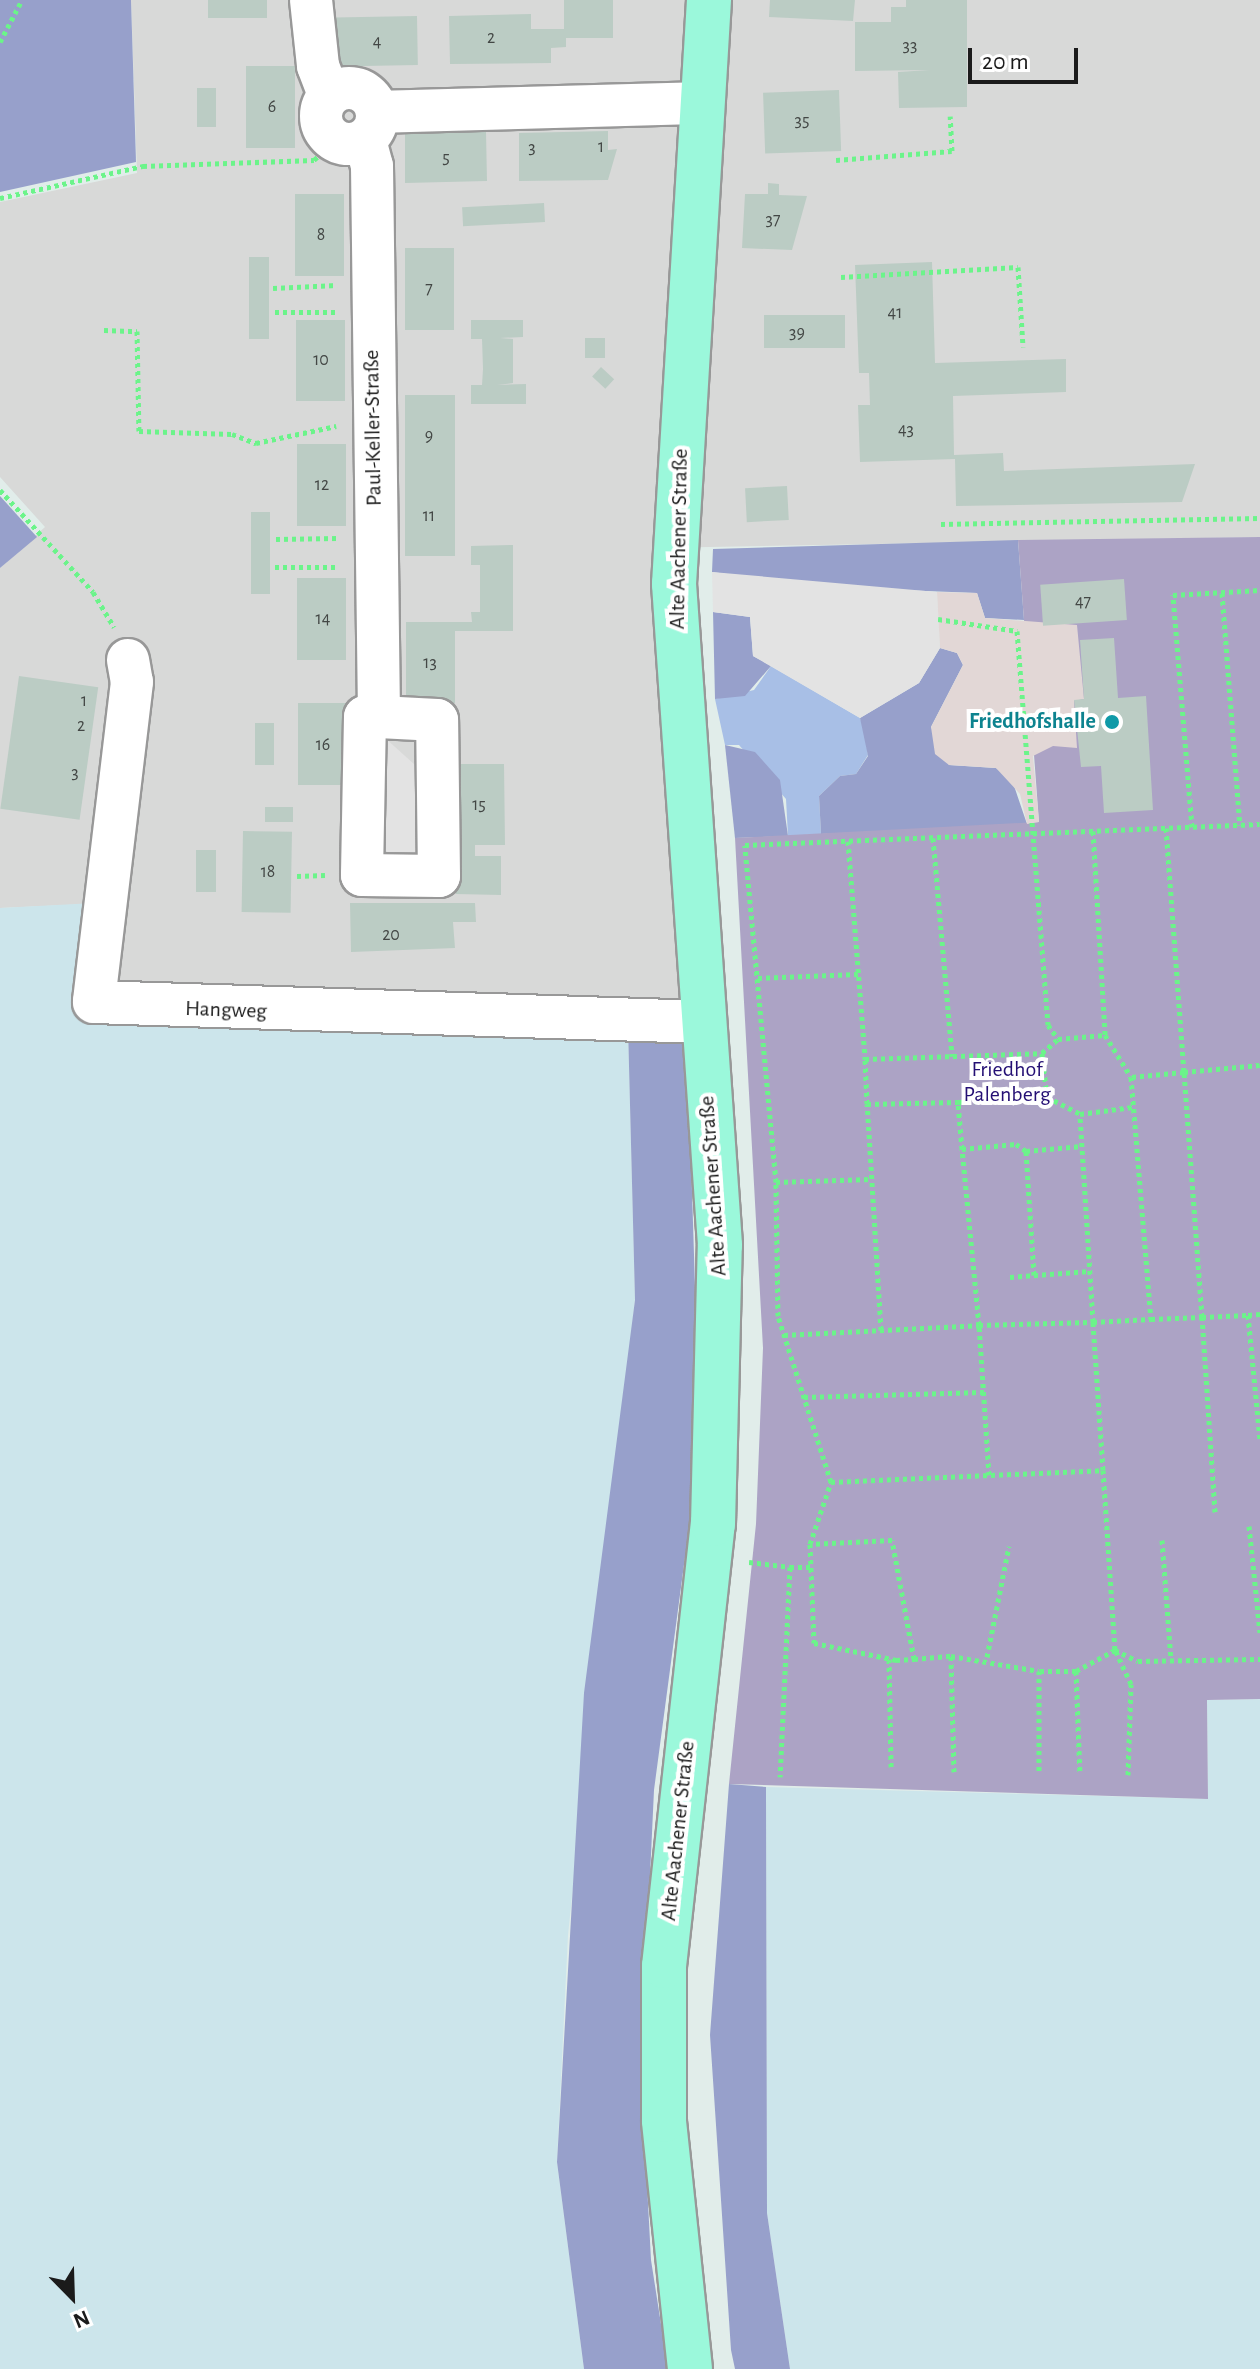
<!DOCTYPE html>
<meta charset="utf-8">
<style>
body{margin:0}
#map{position:relative;width:1260px;height:2369px;overflow:hidden;background:#e1edea;font-family:"Alegreya Sans",sans-serif}
div>[style]{position:absolute}
.residential>*{inset:0;background:#d8d9d8}
.farmland>*{inset:0;background:#cce5eb}
.grass>*{inset:0;background:#a8bfe6}
.forest>*{inset:0;background:#97a0cb}
.cemetery>*{inset:0;background:#aca3c5}
.parking>*{inset:0;background:#e3e3e3}
.plaza>*{inset:0;background:#e2d7d6}
.building>*{inset:0;background:#bbccc4;transform-origin:0 0}
.path>*{height:5px;margin-top:-2.5px;transform-origin:0;background:repeating-linear-gradient(90deg,#6bf48a 0 4px,transparent 0 8px)}
.roads{filter:drop-shadow(2px 0 #989898) drop-shadow(-2px 0 #989898) drop-shadow(0 2px #989898) drop-shadow(0 -2px #989898)}
.minor>*{height:42px;margin:-21px;padding:0 21px;transform-origin:21px;border-radius:21px;background:#fff}
.minor>.ring{margin:-21px;padding:0;box-sizing:content-box;background:none;border:42px solid #fff;border-radius:50%}
.major>*{height:44px;margin:-22px;padding:0 22px;transform-origin:22px;border-radius:22px;background:#9bf8db}
.dots>*{width:22px;height:22px;translate:-50% -50%;box-sizing:border-box;border:4px solid #fff;border-radius:50%}
span{translate:-50% -50%;white-space:nowrap;text-align:center;line-height:1.15;-webkit-text-stroke:8px #fff;paint-order:stroke}
.number-label{font-size:18px;color:#434745}
.number-label span{-webkit-text-stroke-width:0}
.street-label{font-size:22px;color:#1b1b1b}
.culture-label{font-size:22px;color:#0d838f;font-weight:700}
.right{translate:-100% -50%;text-align:right}
.park-label{font-size:22px;color:#240f74}
.north{position:absolute;left:32px;top:2257px;width:80px;height:80px;-webkit-text-stroke:6px #fff;paint-order:stroke;rotate:157deg;font-size:22px;font-weight:700;line-height:32px;text-align:center;color:#1b1b1b}
.north::after{content:'';display:block;margin:auto;width:28px;height:36px;background:#1b1b1b;clip-path:polygon(50% 0,100% 100%,50% 72%,0 100%)}
.scale{position:absolute;left:968px;top:48px;width:110px;height:36px;box-sizing:border-box;border:4px solid #1b1b1b;border-top:0;padding-left:10px;font-size:24px;line-height:28px;white-space:nowrap;color:#1b1b1b;-webkit-text-stroke:6px #fff;paint-order:stroke}
</style>
<div id="map">
<div class="residential">
<i style="clip-path:polygon(131px 0,1260px 0,1260px 537px,655px 548px,687px 1013px,105px 997px,110px 903px,0 908px,0 568px,45px 527px,0 477px,0 202px,137px 173px)"></i>
</div>
<div class="farmland">
<i style="clip-path:polygon(95px 903px,85px 1012px,628px 1027px,635px 1299px,568px 1935px,557px 2162px,584px 2369px,0 2369px,0 908px)"></i>
<i style="clip-path:polygon(1260px 1699px,1260px 2369px,790px 2369px,767px 2213px,766px 1787px,1208px 1799px,1207px 1700px)"></i>
</div>
<div class="grass">
<i style="clip-path:polygon(771px 666px,860px 718px,864px 729px,868px 755px,856px 774px,840px 776px,819px 796px,821px 834px,788px 836px,786px 799px,739px 745px,725px 745px,715px 699px,754px 690px)"></i>
</div>
<div class="forest">
<i style="clip-path:polygon(0 0,131px 0,136px 162px,0 192px)"></i>
<i style="clip-path:polygon(0 496px,37px 537px,0 568px)"></i>
<i style="clip-path:polygon(1018px 540px,1024px 620px,985px 618px,977px 593px,824px 587px,712px 572px,713px 549px)"></i>
<i style="clip-path:polygon(713px 612px,750px 617px,753px 656px,771px 666px,745px 696px,715px 699px)"></i>
<i style="clip-path:polygon(940px 648px,957px 653px,963px 665px,931px 727px,949px 765px,996px 768px,1012px 780px,1027px 824px,821px 834px,819px 796px,840px 776px,856px 774px,868px 756px,860px 718px,919px 683px)"></i>
<i style="clip-path:polygon(725px 745px,755px 752px,780px 780px,788px 836px,735px 838px)"></i>
<i style="clip-path:polygon(628px 1027px,687px 1031px,696px 1319px,691px 1512px,654px 1790px,641px 2070px,651px 2260px,668px 2369px,584px 2369px,557px 2162px,584px 1693px,635px 1300px)"></i>
<i style="clip-path:polygon(729px 1784px,766px 1787px,767px 2213px,790px 2369px,735px 2369px,731px 2350px,710px 2035px)"></i>
</div>
<div class="cemetery">
<i style="clip-path:polygon(1260px 537px,1260px 1699px,1207px 1700px,1208px 1799px,729px 1784px,756px 1524px,763px 1348px,735px 838px,1039px 822px,1018px 540px)"></i>
</div>
<div class="parking">
<i style="clip-path:polygon(712px 572px,937px 592px,940px 648px,919px 683px,860px 718px,753px 656px,750px 617px,713px 612px)"></i>
<i style="clip-path:polygon(384px 737px,425px 774px,419px 872px,383px 849px)"></i>
</div>
<div class="plaza">
<i style="clip-path:polygon(937px 592px,977px 593px,985px 618px,1077px 625px,1084px 699px,1074px 701px,1077px 748px,1053px 746px,1033px 756px,1039px 822px,1027px 824px,1020px 794px,996px 768px,949px 765px,935px 754px,931px 727px,963px 665px,957px 653px,940px 648px)"></i>
</div>
<div class="building">
<i style="left:208px;top:0;width:59px;height:18px"></i>
<i style="clip-path:polygon(564px 0,613px 0,613px 38px,566px 38px,566px 47px,551px 48px,551px 63px,450px 64px,449px 16px,531px 14px,531px 29px,564px 29px)"></i>
<i style="clip-path:polygon(770px 0,855px 0,853px 21px,769px 17px)"></i>
<i style="clip-path:polygon(906px 0,967px 0,967px 107px,899px 108px,898px 72px,930px 70px,855px 71px,855px 22px,891px 22px,891px 7px,906px 7px)"></i>
<i style="left:417px;top:16px;width:49px;height:82px;rotate:89deg"></i>
<i style="left:246px;top:66px;width:49px;height:82px"></i>
<i style="left:197px;top:88px;width:19px;height:39px"></i>
<i style="left:839px;top:90px;width:61px;height:76px;rotate:88deg"></i>
<i style="clip-path:polygon(608px 131px,608px 150px,617px 149px,608px 180px,519px 181px,519px 133px)"></i>
<i style="clip-path:polygon(450px 132px,486px 132px,487px 181px,405px 183px,405px 134px)"></i>
<i style="clip-path:polygon(768px 183px,779px 184px,779px 195px,807px 196px,792px 250px,742px 248px,745px 194px,768px 194px)"></i>
<i style="left:295px;top:194px;width:49px;height:82px"></i>
<i style="left:544px;top:203px;width:19px;height:82px;rotate:87deg"></i>
<i style="left:405px;top:248px;width:49px;height:82px"></i>
<i style="left:249px;top:257px;width:20px;height:82px"></i>
<i style="clip-path:polygon(932px 262px,935px 363px,1066px 359px,1066px 392px,953px 396px,954px 455px,1003px 453px,1004px 471px,1195px 464px,1182px 502px,956px 506px,955px 459px,860px 462px,858px 405px,870px 405px,869px 373px,859px 373px,855px 265px)"></i>
<i style="left:845px;top:315px;width:33px;height:81px;rotate:90deg"></i>
<i style="left:296px;top:320px;width:49px;height:81px"></i>
<i style="clip-path:polygon(471px 320px,523px 320px,523px 337px,500px 338px,513px 339px,513px 383px,497px 385px,526px 384px,526px 404px,471px 404px,471px 385px,482px 385px,483px 369px,482px 339px,471px 339px)"></i>
<i style="left:585px;top:338px;width:20px;height:20px"></i>
<i style="left:601px;top:367px;width:18px;height:13px;rotate:43deg"></i>
<i style="left:405px;top:395px;width:50px;height:161px"></i>
<i style="left:346px;top:444px;width:82px;height:49px;rotate:90deg"></i>
<i style="left:787px;top:486px;width:34px;height:42px;rotate:87deg"></i>
<i style="left:251px;top:512px;width:19px;height:82px"></i>
<i style="clip-path:polygon(513px 545px,513px 631px,455px 631px,455px 703px,406px 704px,406px 622px,472px 622px,471px 612px,480px 612px,480px 565px,471px 565px,471px 546px)"></i>
<i style="left:297px;top:578px;width:49px;height:82px"></i>
<i style="left:1124px;top:579px;width:41px;height:84px;rotate:86deg"></i>
<i style="clip-path:polygon(1114px 638px,1118px 698px,1146px 696px,1153px 810px,1104px 813px,1101px 766px,1081px 767px,1074px 700px,1084px 699px,1080px 640px)"></i>
<i style="left:19px;top:676px;width:80px;height:134px;rotate:8deg"></i>
<i style="left:298px;top:703px;width:49px;height:82px"></i>
<i style="left:255px;top:723px;width:19px;height:42px"></i>
<i style="clip-path:polygon(455px 764px,504px 764px,505px 845px,475px 845px,475px 856px,501px 856px,501px 895px,456px 894px)"></i>
<i style="left:265px;top:807px;width:28px;height:15px"></i>
<i style="left:243px;top:831px;width:49px;height:81px;rotate:1deg"></i>
<i style="left:196px;top:850px;width:20px;height:42px"></i>
<i style="clip-path:polygon(350px 903px,475px 903px,476px 922px,453px 922px,455px 948px,351px 952px)"></i>
</div>
<div class="path">
<i style="left:0;top:42px;width:47px;rotate:-62.4deg"></i>
<i style="left:836px;top:160px;width:116px;rotate:-4.4deg"></i>
<i style="left:952px;top:151px;width:35px;rotate:-93deg"></i>
<i style="left:0;top:198px;width:147px;rotate:-12.6deg"></i>
<i style="left:143px;top:166px;width:171px;rotate:-2deg"></i>
<i style="left:314px;top:160px;width:18px;rotate:-43deg"></i>
<i style="left:841px;top:277px;width:177px;rotate:-3.2deg"></i>
<i style="left:1018px;top:267px;width:80px;rotate:86.4deg"></i>
<i style="left:273px;top:288px;width:64px;rotate:-2.7deg"></i>
<i style="left:275px;top:312px;width:63px"></i>
<i style="left:104px;top:330px;width:33px;rotate:2deg"></i>
<i style="left:137px;top:331px;width:100px;rotate:88.9deg"></i>
<i style="left:139px;top:431px;width:93px;rotate:1.8deg"></i>
<i style="left:232px;top:434px;width:26px;rotate:21deg"></i>
<i style="left:256px;top:443px;width:82px;rotate:-12deg"></i>
<i style="left:0;top:490px;width:138px;rotate:47.6deg"></i>
<i style="left:93px;top:592px;width:41px;rotate:59deg"></i>
<i style="left:941px;top:524px;width:319px;rotate:-1.1deg"></i>
<i style="left:276px;top:539px;width:62px;rotate:-0.9deg"></i>
<i style="left:275px;top:567px;width:64px"></i>
<i style="left:1222px;top:593px;width:233px;rotate:85.6deg"></i>
<i style="left:938px;top:619px;width:80px;rotate:8.6deg"></i>
<i style="left:1017px;top:631px;width:395px;rotate:85.5deg"></i>
<i style="left:1048px;top:1025px;width:17px;rotate:54deg"></i>
<i style="left:1192px;top:827px;width:233px;rotate:-94.7deg"></i>
<i style="left:1173px;top:595px;width:87px;rotate:-3.3deg"></i>
<i style="left:1166px;top:828px;width:245px;rotate:85.8deg"></i>
<i style="left:1184px;top:1072px;width:76px;rotate:-5.3deg"></i>
<i style="left:1093px;top:831px;width:204px;rotate:86.6deg"></i>
<i style="left:933px;top:838px;width:219px;rotate:85deg"></i>
<i style="left:848px;top:841px;width:219px;rotate:85.5deg"></i>
<i style="left:297px;top:876px;width:28px;rotate:-2deg"></i>
<i style="left:758px;top:978px;width:100px;rotate:-2.3deg"></i>
<i style="left:1047px;top:1097px;width:44px;rotate:-96.5deg"></i>
<i style="left:1042px;top:1053px;width:21px;rotate:-41deg"></i>
<i style="left:1058px;top:1039px;width:47px;rotate:-4.9deg"></i>
<i style="left:1105px;top:1035px;width:49px;rotate:58.2deg"></i>
<i style="left:867px;top:1104px;width:45px;rotate:-92.5deg"></i>
<i style="left:865px;top:1059px;width:177px;rotate:-1.9deg"></i>
<i style="left:962px;top:1149px;width:47px;rotate:-94.9deg"></i>
<i style="left:958px;top:1102px;width:89px;rotate:-3.2deg"></i>
<i style="left:1047px;top:1097px;width:37px;rotate:27deg"></i>
<i style="left:776px;top:1182px;width:96px;rotate:-1.8deg"></i>
<i style="left:1034px;top:1275px;width:124px;rotate:-93.7deg"></i>
<i style="left:1026px;top:1151px;width:56px;rotate:-5.1deg"></i>
<i style="left:1010px;top:1277px;width:80px;rotate:-4.3deg"></i>
<i style="left:1260px;top:1314px;width:12px;rotate:175deg"></i>
<i style="left:1248px;top:1315px;width:126px;rotate:84.5deg"></i>
<i style="left:881px;top:1330px;width:226px;rotate:-93.5deg"></i>
<i style="left:867px;top:1104px;width:91px;rotate:-1.3deg"></i>
<i style="left:784px;top:1335px;width:195px;rotate:-2.9deg"></i>
<i style="left:979px;top:1325px;width:177px;rotate:-95.5deg"></i>
<i style="left:962px;top:1149px;width:54px;rotate:-5.3deg"></i>
<i style="left:1016px;top:1144px;width:12px;rotate:35deg"></i>
<i style="left:804px;top:1397px;width:180px;rotate:-1.6deg"></i>
<i style="left:1103px;top:1470px;width:148px;rotate:-93.9deg"></i>
<i style="left:1093px;top:1322px;width:58px;rotate:-3deg"></i>
<i style="left:1151px;top:1319px;width:51px;rotate:-2.2deg"></i>
<i style="left:1202px;top:1317px;width:246px;rotate:-94.2deg"></i>
<i style="left:1184px;top:1072px;width:53px;rotate:174.6deg"></i>
<i style="left:1131px;top:1077px;width:243px;rotate:85.3deg"></i>
<i style="left:989px;top:1475px;width:150px;rotate:-93.8deg"></i>
<i style="left:979px;top:1325px;width:114px;rotate:-1.5deg"></i>
<i style="left:1093px;top:1322px;width:208px;rotate:-93.6deg"></i>
<i style="left:1080px;top:1114px;width:53px;rotate:-7.5deg"></i>
<i style="left:831px;top:1482px;width:174px;rotate:-107.7deg"></i>
<i style="left:778px;top:1316px;width:134px;rotate:-90.9deg"></i>
<i style="left:776px;top:1182px;width:338px;rotate:-95.3deg"></i>
<i style="left:745px;top:845px;width:515px;rotate:-2.34deg"></i>
<i style="left:1215px;top:1512px;width:195px;rotate:-93.8deg"></i>
<i style="left:1202px;top:1317px;width:46px;rotate:-2.5deg"></i>
<i style="left:1249px;top:1526px;width:107px;rotate:84.1deg"></i>
<i style="left:1162px;top:1540px;width:120px;rotate:85.7deg"></i>
<i style="left:810px;top:1544px;width:65px;rotate:-71.3deg"></i>
<i style="left:831px;top:1482px;width:272px;rotate:-2.5deg"></i>
<i style="left:1103px;top:1470px;width:180px;rotate:86.2deg"></i>
<i style="left:1115px;top:1650px;width:44px;rotate:151.7deg"></i>
<i style="left:1076px;top:1671px;width:37px;rotate:180deg"></i>
<i style="left:1039px;top:1671px;width:102px;rotate:90deg"></i>
<i style="left:749px;top:1562px;width:41px;rotate:7deg"></i>
<i style="left:790px;top:1567px;width:210px;rotate:92.7deg"></i>
<i style="left:790px;top:1567px;width:21px"></i>
<i style="left:987px;top:1657px;width:113px;rotate:-78.8deg"></i>
<i style="left:889px;top:1659px;width:108px;rotate:88.9deg"></i>
<i style="left:914px;top:1659px;width:121px;rotate:-100.5deg"></i>
<i style="left:892px;top:1540px;width:82px;rotate:177.2deg"></i>
<i style="left:810px;top:1544px;width:99px;rotate:87.7deg"></i>
<i style="left:814px;top:1643px;width:84px;rotate:11.7deg"></i>
<i style="left:896px;top:1660px;width:18px;rotate:-3deg"></i>
<i style="left:914px;top:1659px;width:37px;rotate:-5deg"></i>
<i style="left:1076px;top:1671px;width:102px;rotate:87.8deg"></i>
<i style="left:954px;top:1772px;width:116px;rotate:-91.5deg"></i>
<i style="left:951px;top:1656px;width:89px;rotate:9.7deg"></i>
<i style="left:1128px;top:1775px;width:91px;rotate:-88.1deg"></i>
<i style="left:1131px;top:1684px;width:38px;rotate:-115deg"></i>
<i style="left:1115px;top:1650px;width:25px;rotate:26deg"></i>
<i style="left:1138px;top:1661px;width:122px;rotate:-0.9deg"></i>
</div>
<div class="roads">
<div class="minor">
<i style="left:311px;top:0;width:66px;rotate:83.9deg"></i>
<i style="left:318px;top:66px;width:31px;rotate:69deg"></i>
<i class="ring" style="left:321px;top:88px;width:14px;height:14px"></i>
<i style="left:378px;top:112px;width:324px;rotate:-1.6deg"></i>
<i style="left:365px;top:140px;width:27px;rotate:75deg"></i>
<i style="left:372px;top:166px;width:551px;rotate:89.27deg"></i>
<i style="left:379px;top:717px;width:14px;rotate:180deg"></i>
<i style="left:365px;top:717px;width:158px;rotate:91.1deg"></i>
<i style="left:362px;top:875px;width:77px;rotate:0.7deg"></i>
<i style="left:439px;top:876px;width:156px;rotate:-90.7deg"></i>
<i style="left:437px;top:720px;width:58px;rotate:-177deg"></i>
<i style="left:128px;top:660px;width:22px;rotate:80deg"></i>
<i style="left:132px;top:682px;width:322px;rotate:96.8deg"></i>
<i style="left:94px;top:1002px;width:610px;rotate:1.88deg"></i>
</div>
<div class="major">
<i style="left:690px;top:2369px;width:250px;rotate:-96deg"></i>
<i style="left:664px;top:2120px;width:154px;rotate:-90deg"></i>
<i style="left:664px;top:1966px;width:445px;rotate:-83.7deg"></i>
<i style="left:713px;top:1524px;width:279px;rotate:-88.6deg"></i>
<i style="left:720px;top:1245px;width:663px;rotate:-93.98deg"></i>
<i style="left:674px;top:584px;width:585px;rotate:-86.57deg"></i>
</div>
</div>
<div class="dots">
<i style="left:1112px;top:722px;background:#0f9aa8"></i>
</div>
<div class="number-label">
<span style="left:491px;top:38px">2</span>
<span style="left:377px;top:42px">4</span>
<span style="left:910px;top:46px">33</span>
<span style="left:272px;top:107px">6</span>
<span style="left:802px;top:121px">35</span>
<span style="left:601px;top:147px">1</span>
<span style="left:532px;top:148px">3</span>
<span style="left:446px;top:158px">5</span>
<span style="left:773px;top:220px">37</span>
<span style="left:321px;top:235px">8</span>
<span style="left:429px;top:289px">7</span>
<span style="left:895px;top:313px">41</span>
<span style="left:797px;top:333px">39</span>
<span style="left:321px;top:360px">10</span>
<span style="left:906px;top:430px">43</span>
<span style="left:429px;top:436px">9</span>
<span style="left:322px;top:485px">12</span>
<span style="left:429px;top:516px">11</span>
<span style="left:1083px;top:602px">47</span>
<span style="left:323px;top:619px">14</span>
<span style="left:430px;top:663px">13</span>
<span style="left:84px;top:701px">1</span>
<span style="left:81px;top:726px">2</span>
<span style="left:323px;top:745px">16</span>
<span style="left:75px;top:773px">3</span>
<span style="left:479px;top:805px">15</span>
<span style="left:268px;top:872px">18</span>
<span style="left:391px;top:935px">20</span>
</div>
<div class="street-label">
<span style="left:373px;top:428px;rotate:-91deg">Paul-Keller-Straße</span>
<span style="left:679px;top:539px;rotate:-89deg">Alte Aachener Straße</span>
<span style="left:226px;top:1010px;rotate:2deg">Hangweg</span>
<span style="left:713px;top:1186px;rotate:-94deg">Alte Aachener Straße</span>
<span style="left:678px;top:1831px;rotate:-84deg">Alte Aachener Straße</span>
</div>
<div class="culture-label">
<span class="right" style="left:1096px;top:722px">Friedhofshalle</span>
</div>
<div class="park-label">
<span style="left:1007px;top:1082px">Friedhof<br>Palenberg</span>
</div>
<div class="north">N</div>
<div class="scale">20 m</div>
</div>
